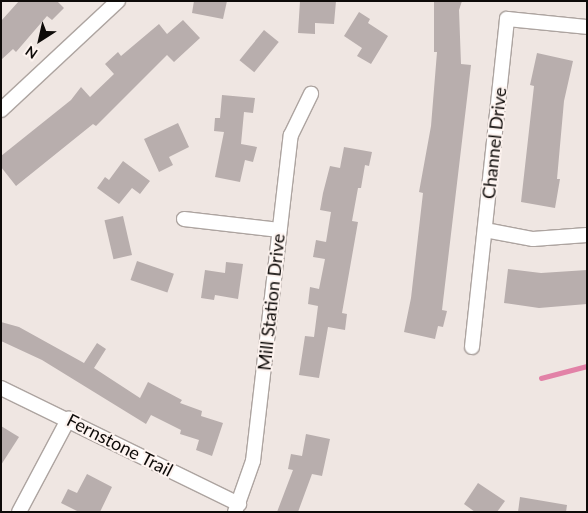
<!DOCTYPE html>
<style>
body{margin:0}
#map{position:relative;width:588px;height:513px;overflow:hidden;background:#efe6e2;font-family:Lato,sans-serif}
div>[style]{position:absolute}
.stream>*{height:4.5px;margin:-2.25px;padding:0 2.25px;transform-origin:2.25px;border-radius:2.25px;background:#e282a7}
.building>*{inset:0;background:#b8aead;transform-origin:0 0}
.roads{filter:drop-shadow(1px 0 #ada4a0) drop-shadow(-1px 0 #ada4a0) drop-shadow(0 1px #ada4a0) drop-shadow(0 -1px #ada4a0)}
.street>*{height:14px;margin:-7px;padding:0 7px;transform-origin:7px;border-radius:7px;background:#fff}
span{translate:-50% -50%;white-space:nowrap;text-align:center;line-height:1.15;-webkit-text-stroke:4px #fdf3ef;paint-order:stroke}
.street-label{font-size:18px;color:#0e0b09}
.frame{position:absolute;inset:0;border:2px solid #0e0b09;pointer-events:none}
.north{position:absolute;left:15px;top:15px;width:50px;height:50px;-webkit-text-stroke:4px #fdf3ef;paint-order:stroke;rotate:215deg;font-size:14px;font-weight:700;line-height:20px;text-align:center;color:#0e0b09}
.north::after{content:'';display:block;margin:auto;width:18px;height:22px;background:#0e0b09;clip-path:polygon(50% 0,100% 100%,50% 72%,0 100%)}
</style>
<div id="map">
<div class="stream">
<i style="left:541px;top:378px;width:48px;rotate:-14.6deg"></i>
</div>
<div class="building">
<i style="clip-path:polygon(19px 1px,57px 1px,64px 8px,52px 20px,47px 16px,16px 52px,13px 49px,1px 60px,1px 21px)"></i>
<i style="clip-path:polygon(194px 1px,227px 1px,223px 19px,192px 13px)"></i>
<i style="clip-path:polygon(300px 1px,336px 1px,334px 24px,315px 23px,315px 34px,298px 33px)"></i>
<i style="clip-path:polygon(434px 1px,462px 1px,459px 10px,461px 64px,471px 65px,442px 310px,447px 311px,443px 327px,438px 326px,435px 339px,404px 332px,411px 298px,423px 193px,419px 192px,431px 126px,437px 52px,434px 52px)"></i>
<i style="clip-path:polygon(359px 12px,370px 19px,368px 23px,388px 36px,371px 64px,357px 56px,362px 48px,344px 36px)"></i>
<i style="clip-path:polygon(183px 20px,200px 38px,174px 62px,167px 55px,96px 126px,93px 124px,16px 186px,1px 167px,1px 156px,71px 100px,81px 87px,90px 97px,114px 74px,105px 64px,118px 52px,121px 56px,159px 24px,167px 34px)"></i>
<i style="left:264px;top:30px;width:19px;height:39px;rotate:39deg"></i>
<i style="clip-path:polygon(537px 53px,573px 61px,564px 101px,557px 179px,560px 179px,555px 208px,521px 202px,534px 86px,530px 85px)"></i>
<i style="clip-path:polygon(222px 95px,255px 98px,253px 113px,244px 112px,241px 144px,257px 147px,253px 162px,245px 160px,240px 182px,215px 177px,224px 132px,214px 131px,215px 118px,220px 118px)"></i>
<i style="clip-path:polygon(178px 123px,189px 147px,169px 157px,173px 165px,159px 172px,144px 139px)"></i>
<i style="clip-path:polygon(344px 147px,372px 152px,369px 166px,365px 165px,361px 188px,358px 188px,352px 221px,358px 222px,342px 313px,347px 314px,345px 330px,328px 327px,319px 378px,299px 375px,305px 336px,314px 337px,318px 306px,308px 304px,310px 287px,319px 289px,325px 259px,313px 257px,316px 240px,326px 242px,331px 212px,320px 210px,323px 193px,330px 166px,340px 168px)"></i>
<i style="clip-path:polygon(123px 161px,150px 181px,140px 194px,132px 188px,119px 204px,97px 188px,105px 177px,109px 180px)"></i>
<i style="left:123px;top:216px;width:40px;height:19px;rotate:77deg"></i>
<i style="left:137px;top:261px;width:39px;height:20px;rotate:19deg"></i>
<i style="clip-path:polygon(226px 262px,243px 264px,238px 299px,215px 295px,214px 300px,201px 298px,205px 270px,225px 273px)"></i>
<i style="clip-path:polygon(508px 269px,541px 273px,587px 270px,587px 304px,539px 308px,504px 303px)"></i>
<i style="clip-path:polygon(1px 322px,19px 327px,84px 363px,97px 343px,106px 349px,94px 368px,140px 398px,148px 382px,182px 400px,180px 403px,202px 411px,201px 416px,223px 423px,212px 456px,196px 450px,199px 440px,180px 434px,181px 430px,151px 415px,146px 424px,42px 360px,1px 341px)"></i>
<i style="clip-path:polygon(1px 426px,19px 437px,1px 465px)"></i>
<i style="clip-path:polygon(306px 434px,330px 439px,322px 476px,312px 474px,298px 512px,277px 512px,293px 470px,288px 469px,291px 454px,302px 456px)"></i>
<i style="clip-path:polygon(87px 474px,112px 487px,100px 512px,79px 512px,61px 503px,68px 489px,77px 493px)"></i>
<i style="clip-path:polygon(478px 483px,505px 501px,497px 512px,475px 512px,464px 504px)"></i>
<i style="clip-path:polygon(520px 497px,567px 505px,566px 512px,518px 512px)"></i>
</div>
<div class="roads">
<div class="street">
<i style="left:1px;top:110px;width:160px;rotate:-43deg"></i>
<i style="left:184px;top:219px;width:96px;rotate:6.6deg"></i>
<i style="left:485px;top:230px;width:49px;rotate:10.6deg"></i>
<i style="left:533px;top:239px;width:54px;rotate:-4.2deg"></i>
<i style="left:472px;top:347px;width:330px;rotate:-83.9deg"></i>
<i style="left:507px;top:19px;width:80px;rotate:5.7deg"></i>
<i style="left:1px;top:388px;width:265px;rotate:26deg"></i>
<i style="left:19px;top:512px;width:106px;rotate:-62deg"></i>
<i style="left:235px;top:512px;width:54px;rotate:-70.6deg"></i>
<i style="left:253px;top:461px;width:328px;rotate:-83.4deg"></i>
<i style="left:291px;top:135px;width:46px;rotate:-64deg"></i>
</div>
</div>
<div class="street-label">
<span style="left:494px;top:143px;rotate:-84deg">Channel Drive</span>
<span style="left:271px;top:302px;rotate:-84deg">Mill Station Drive</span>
<span style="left:120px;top:445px;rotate:27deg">Fernstone Trail</span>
</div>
<div class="frame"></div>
<div class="north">N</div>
</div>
